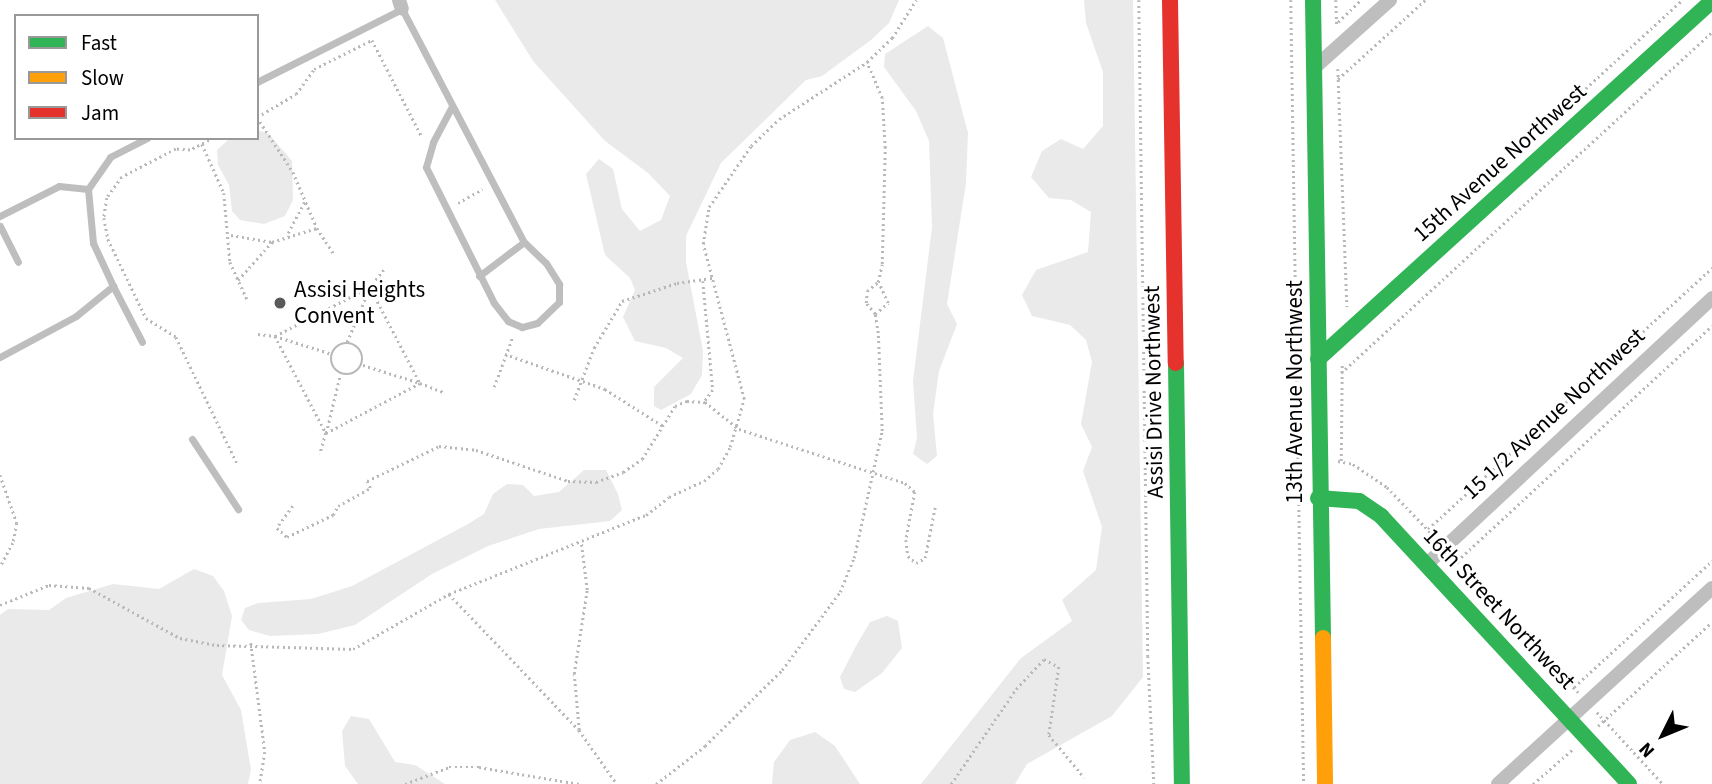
<!DOCTYPE html>
<style>
body{margin:0}
#map{position:relative;width:1712px;height:784px;overflow:hidden;background:#fff;font-family:"Source Sans 3",sans-serif}
div>[style]{position:absolute}
.green>*{inset:0;background:#eaeaea}
.path>*{height:2.5px;margin-top:-1.25px;transform-origin:0;background:repeating-linear-gradient(90deg,#b8b8b8 0 2px,transparent 0 5.5px)}
.path>.ring{margin:-1.25px;padding:0;box-sizing:content-box;background:none;border:2.5px solid #b8b8b8;border-radius:50%}
.lane>*{height:7px;margin:-3.5px;padding:0 3.5px;transform-origin:3.5px;border-radius:3.5px;background:#bebebe}
.street>*{height:14px;margin:-7px;padding:0 7px;transform-origin:7px;border-radius:7px;background:#bebebe}
.fast>*{height:16px;margin:-8px;padding:0 8px;transform-origin:8px;border-radius:8px;background:#30b455}
.slow>*{height:16px;margin:-8px;padding:0 8px;transform-origin:8px;border-radius:8px;background:#ff9f0a}
.jam>*{height:16px;margin:-8px;padding:0 8px;transform-origin:8px;border-radius:8px;background:#e5322d}
.dots>*{width:19px;height:19px;translate:-50% -50%;box-sizing:border-box;border:4px solid #fff;border-radius:50%}
span{translate:-50% -50%;white-space:nowrap;text-align:center;line-height:1.15;-webkit-text-stroke:6px #fff;paint-order:stroke}
.street-label{font-size:23px;color:#000}
.poi-label{font-size:23px;color:#000}
.left{translate:0 -50%;text-align:left}
.legend{position:absolute;left:14px;top:14px;width:245px;height:126px;box-sizing:border-box;background:#fff;border:2px solid #999;margin:0;padding:9px 12px;list-style:none;font-size:21px;color:#000}
.legend li{display:flex;align-items:center;gap:14px;height:35px}
.legend b{width:35px;border:2px solid #999}
.north{position:absolute;left:1628px;top:700px;width:70px;height:70px;-webkit-text-stroke:5px #fff;paint-order:stroke;rotate:227deg;font-size:19px;font-weight:700;line-height:28px;text-align:center;color:#000}
.north::after{content:'';display:block;margin:auto;width:24px;height:32px;background:#000;clip-path:polygon(50% 0,100% 100%,50% 72%,0 100%)}
</style>
<div id="map">
<div class="green">
<i style="clip-path:polygon(495px 0,899px 0,889px 23px,871px 40px,822px 76px,806px 80px,721px 163px,686px 236px,686px 262px,703px 351px,702px 375px,691px 394px,661px 410px,654px 406px,654px 387px,683px 358px,666px 348px,635px 341px,623px 317px,635px 290px,630px 278px,605px 255px,586px 174px,599px 159px,613px 169px,622px 209px,640px 231px,661px 220px,670px 196px,648px 173px,605px 141px,533px 61px)"></i>
<i style="clip-path:polygon(1084px 0,1133px 0,1143px 677px,1112px 716px,1027px 764px,1015px 784px,921px 784px,1021px 658px,1072px 621px,1062px 600px,1096px 570px,1102px 527px,1083px 471px,1092px 447px,1081px 424px,1092px 362px,1086px 340px,1070px 325px,1032px 316px,1022px 295px,1036px 270px,1088px 252px,1091px 212px,1071px 200px,1049px 198px,1031px 177px,1042px 151px,1061px 139px,1083px 149px,1103px 126px,1103px 72px,1086px 23px)"></i>
<i style="clip-path:polygon(928px 26px,943px 38px,968px 133px,966px 183px,947px 304px,957px 324px,939px 371px,933px 414px,937px 456px,927px 464px,913px 454px,917px 438px,913px 381px,932px 227px,929px 141px,916px 111px,884px 67px,885px 54px)"></i>
<i style="clip-path:polygon(257px 130px,269px 134px,292px 161px,293px 200px,285px 216px,264px 224px,240px 220px,232px 211px,229px 185px,218px 165px,217px 150px,230px 138px,257px 138px)"></i>
<i style="clip-path:polygon(584px 470px,606px 470px,618px 494px,622px 510px,610px 521px,539px 529px,488px 546px,432px 574px,355px 625px,318px 634px,270px 636px,249px 630px,241px 620px,245px 608px,258px 603px,311px 599px,352px 586px,468px 524px,484px 514px,493px 494px,507px 484px,523px 485px,534px 496px,559px 492px)"></i>
<i style="clip-path:polygon(194px 569px,213px 576px,224px 591px,232px 616px,222px 675px,241px 710px,251px 770px,248px 784px,0 784px,0 615px,8px 609px,49px 610px,66px 598px,113px 584px,159px 589px)"></i>
<i style="clip-path:polygon(887px 616px,898px 621px,902px 648px,882px 673px,855px 692px,844px 689px,840px 677px,856px 646px,870px 622px)"></i>
<i style="clip-path:polygon(351px 716px,369px 719px,395px 762px,415px 765px,445px 784px,358px 784px,345px 766px,342px 731px)"></i>
<i style="clip-path:polygon(815px 732px,835px 746px,860px 784px,772px 784px,774px 762px,790px 740px)"></i>
</div>
<div class="path">
<i style="left:1139px;top:0;width:656px;rotate:89.21deg"></i>
<i style="left:1148px;top:656px;width:128px;rotate:87.3deg"></i>
<i style="left:1291px;top:0;width:494px;rotate:89.1deg"></i>
<i style="left:1336px;top:0;width:27px;rotate:88deg"></i>
<i style="left:1338px;top:22px;width:32px;rotate:-44deg"></i>
<i style="left:1338px;top:69px;width:238px;rotate:87.8deg"></i>
<i style="left:1338px;top:79px;width:118px;rotate:-42.2deg"></i>
<i style="left:257px;top:117px;width:45px;rotate:-30.5deg"></i>
<i style="left:296px;top:94px;width:31px;rotate:-54deg"></i>
<i style="left:314px;top:69px;width:65px;rotate:-26.6deg"></i>
<i style="left:372px;top:40px;width:109px;rotate:62.7deg"></i>
<i style="left:257px;top:117px;width:66px;rotate:56.8deg"></i>
<i style="left:293px;top:172px;width:61px;rotate:66.8deg"></i>
<i style="left:317px;top:228px;width:31px;rotate:57deg"></i>
<i style="left:1549px;top:122px;width:180px;rotate:-42.5deg"></i>
<i style="left:214px;top:138px;width:27px;rotate:153deg"></i>
<i style="left:190px;top:150px;width:14px;rotate:-176deg"></i>
<i style="left:176px;top:149px;width:61px;rotate:152.6deg"></i>
<i style="left:122px;top:177px;width:26px;rotate:126deg"></i>
<i style="left:107px;top:198px;width:20px;rotate:99deg"></i>
<i style="left:104px;top:218px;width:21px;rotate:79deg"></i>
<i style="left:108px;top:239px;width:88px;rotate:64.3deg"></i>
<i style="left:146px;top:318px;width:36px;rotate:32deg"></i>
<i style="left:176px;top:337px;width:140px;rotate:64.2deg"></i>
<i style="left:202px;top:144px;width:54px;rotate:65.8deg"></i>
<i style="left:224px;top:193px;width:69px;rotate:85deg"></i>
<i style="left:230px;top:262px;width:41px;rotate:65.3deg"></i>
<i style="left:458px;top:203px;width:28px;rotate:-30deg"></i>
<i style="left:288px;top:233px;width:38px;rotate:-62deg"></i>
<i style="left:231px;top:235px;width:42px;rotate:9.7deg"></i>
<i style="left:384px;top:270px;width:22px;rotate:129deg"></i>
<i style="left:370px;top:287px;width:108px;rotate:62.5deg"></i>
<i style="left:238px;top:280px;width:51px;rotate:-48.2deg"></i>
<i style="left:272px;top:242px;width:47px;rotate:-17.3deg"></i>
<i style="left:703px;top:281px;width:109px;rotate:84.8deg"></i>
<i style="left:713px;top:390px;width:14px;rotate:126deg"></i>
<i style="left:875px;top:314px;width:17px;rotate:-40deg"></i>
<i style="left:888px;top:303px;width:23px;rotate:-115deg"></i>
<i style="left:258px;top:334px;width:17px;rotate:7deg"></i>
<i style="left:275px;top:336px;width:107px;rotate:-27.3deg"></i>
<i style="left:275px;top:336px;width:110px;rotate:62.3deg"></i>
<i style="left:326px;top:433px;width:22px;rotate:106deg"></i>
<i style="left:275px;top:336px;width:60px;rotate:17.5deg"></i>
<i style="left:347px;top:342px;width:60px;rotate:-67.3deg"></i>
<i class="ring" style="left:331px;top:343px;width:29.5px;height:29.5px"></i>
<i style="left:505px;top:354px;width:106px;rotate:19.3deg"></i>
<i style="left:605px;top:389px;width:69px;rotate:32.5deg"></i>
<i style="left:363px;top:365px;width:60px;rotate:17.5deg"></i>
<i style="left:1341px;top:373px;width:504px;rotate:-42.59deg"></i>
<i style="left:494px;top:387px;width:54px;rotate:-69.6deg"></i>
<i style="left:574px;top:400px;width:56px;rotate:-69deg"></i>
<i style="left:594px;top:348px;width:55px;rotate:-59.2deg"></i>
<i style="left:622px;top:301px;width:58px;rotate:-18.1deg"></i>
<i style="left:677px;top:283px;width:37px;rotate:-8deg"></i>
<i style="left:326px;top:433px;width:106px;rotate:-28deg"></i>
<i style="left:420px;top:383px;width:26px;rotate:21deg"></i>
<i style="left:326px;top:433px;width:60px;rotate:-76.4deg"></i>
<i style="left:1338px;top:461px;width:15px;rotate:11deg"></i>
<i style="left:1353px;top:464px;width:41px;rotate:34.1deg"></i>
<i style="left:1387px;top:487px;width:69px;rotate:46.2deg"></i>
<i style="left:1341px;top:461px;width:98px;rotate:-89.4deg"></i>
<i style="left:0;top:475px;width:51px;rotate:70.5deg"></i>
<i style="left:17px;top:523px;width:20px;rotate:101deg"></i>
<i style="left:13px;top:543px;width:27px;rotate:118deg"></i>
<i style="left:1299px;top:504px;width:280px;rotate:89deg"></i>
<i style="left:293px;top:506px;width:27px;rotate:126deg"></i>
<i style="left:277px;top:528px;width:13px;rotate:42deg"></i>
<i style="left:287px;top:537px;width:51px;rotate:-25.6deg"></i>
<i style="left:333px;top:515px;width:10px;rotate:-61deg"></i>
<i style="left:338px;top:506px;width:37px;rotate:-29deg"></i>
<i style="left:370px;top:488px;width:8px;rotate:-113deg"></i>
<i style="left:367px;top:481px;width:80px;rotate:-25.9deg"></i>
<i style="left:439px;top:446px;width:37px;rotate:6deg"></i>
<i style="left:476px;top:450px;width:97px;rotate:18.6deg"></i>
<i style="left:568px;top:481px;width:28px;rotate:2deg"></i>
<i style="left:596px;top:482px;width:29px;rotate:-20deg"></i>
<i style="left:623px;top:472px;width:23px;rotate:-34deg"></i>
<i style="left:642px;top:459px;width:62px;rotate:-58.1deg"></i>
<i style="left:675px;top:406px;width:13px;rotate:-23deg"></i>
<i style="left:687px;top:401px;width:18px;rotate:3deg"></i>
<i style="left:705px;top:402px;width:43px;rotate:38.5deg"></i>
<i style="left:739px;top:429px;width:175px;rotate:18deg"></i>
<i style="left:905px;top:483px;width:13px;rotate:42deg"></i>
<i style="left:915px;top:492px;width:49px;rotate:100.6deg"></i>
<i style="left:906px;top:540px;width:16px;rotate:83deg"></i>
<i style="left:908px;top:556px;width:11px;rotate:41deg"></i>
<i style="left:916px;top:563px;width:10px;rotate:-29deg"></i>
<i style="left:925px;top:558px;width:52px;rotate:-78.9deg"></i>
<i style="left:1428px;top:529px;width:386px;rotate:-42.6deg"></i>
<i style="left:1454px;top:558px;width:183px;rotate:47.2deg"></i>
<i style="left:1457px;top:561px;width:347px;rotate:-42.7deg"></i>
<i style="left:449px;top:594px;width:188px;rotate:46.3deg"></i>
<i style="left:579px;top:730px;width:66px;rotate:54.9deg"></i>
<i style="left:0;top:605px;width:53px;rotate:-22.2deg"></i>
<i style="left:49px;top:585px;width:40px;rotate:4.3deg"></i>
<i style="left:89px;top:588px;width:104px;rotate:28.8deg"></i>
<i style="left:180px;top:638px;width:38px;rotate:11deg"></i>
<i style="left:217px;top:645px;width:136px;rotate:1.7deg"></i>
<i style="left:353px;top:649px;width:111px;rotate:-29.8deg"></i>
<i style="left:449px;top:594px;width:212px;rotate:-21.9deg"></i>
<i style="left:646px;top:515px;width:29px;rotate:-38deg"></i>
<i style="left:669px;top:497px;width:38px;rotate:-25deg"></i>
<i style="left:704px;top:481px;width:18px;rotate:-41deg"></i>
<i style="left:718px;top:469px;width:25px;rotate:-61deg"></i>
<i style="left:730px;top:447px;width:50px;rotate:-73.7deg"></i>
<i style="left:744px;top:399px;width:160px;rotate:-104.8deg"></i>
<i style="left:703px;top:244px;width:37px;rotate:-81deg"></i>
<i style="left:709px;top:207px;width:74px;rotate:-55.5deg"></i>
<i style="left:751px;top:146px;width:39px;rotate:-44deg"></i>
<i style="left:779px;top:119px;width:105px;rotate:-32.9deg"></i>
<i style="left:251px;top:643px;width:110px;rotate:82.7deg"></i>
<i style="left:265px;top:752px;width:32px;rotate:99deg"></i>
<i style="left:1574px;top:687px;width:187px;rotate:-42.4deg"></i>
<i style="left:1597px;top:712px;width:98px;rotate:47.5deg"></i>
<i style="left:1598px;top:726px;width:154px;rotate:-42.4deg"></i>
<i style="left:579px;top:730px;width:56px;rotate:-95.1deg"></i>
<i style="left:574px;top:674px;width:85px;rotate:-81.2deg"></i>
<i style="left:587px;top:590px;width:48px;rotate:-97.1deg"></i>
<i style="left:405px;top:784px;width:47px;rotate:-21.1deg"></i>
<i style="left:449px;top:767px;width:30px"></i>
<i style="left:479px;top:767px;width:102px;rotate:9.6deg"></i>
<i style="left:656px;top:784px;width:62px;rotate:-37.8deg"></i>
<i style="left:705px;top:746px;width:108px;rotate:-44.6deg"></i>
<i style="left:782px;top:670px;width:97px;rotate:-53.4deg"></i>
<i style="left:840px;top:592px;width:37px;rotate:-68deg"></i>
<i style="left:854px;top:558px;width:130px;rotate:-77.6deg"></i>
<i style="left:882px;top:431px;width:98px;rotate:-92.3deg"></i>
<i style="left:878px;top:333px;width:19px;rotate:-99deg"></i>
<i style="left:875px;top:314px;width:14px;rotate:-129deg"></i>
<i style="left:866px;top:303px;width:12px;rotate:-85deg"></i>
<i style="left:867px;top:291px;width:14px;rotate:-39deg"></i>
<i style="left:878px;top:282px;width:18px;rotate:-77deg"></i>
<i style="left:882px;top:264px;width:116px;rotate:-88.5deg"></i>
<i style="left:885px;top:148px;width:50px;rotate:-93.4deg"></i>
<i style="left:882px;top:98px;width:39px;rotate:-113deg"></i>
<i style="left:867px;top:62px;width:35px;rotate:-44deg"></i>
<i style="left:892px;top:38px;width:45px;rotate:-57.7deg"></i>
<i style="left:951px;top:784px;width:115px;rotate:-55.6deg"></i>
<i style="left:1016px;top:689px;width:41px;rotate:-47deg"></i>
<i style="left:1044px;top:659px;width:17px;rotate:28deg"></i>
<i style="left:1059px;top:667px;width:69px;rotate:98.4deg"></i>
<i style="left:1049px;top:735px;width:55px;rotate:50.2deg"></i>
<i style="left:1533px;top:784px;width:53px;rotate:-41.2deg"></i>
</div>
<div class="lane">
<i style="left:257px;top:82px;width:162px;rotate:-26.7deg"></i>
<i style="left:402px;top:9px;width:263px;rotate:62.4deg"></i>
<i style="left:524px;top:242px;width:30px;rotate:44deg"></i>
<i style="left:546px;top:263px;width:25px;rotate:58deg"></i>
<i style="left:559px;top:284px;width:18px;rotate:90deg"></i>
<i style="left:559px;top:302px;width:30px;rotate:136deg"></i>
<i style="left:537px;top:323px;width:16px;rotate:165deg"></i>
<i style="left:522px;top:327px;width:15px;rotate:-157deg"></i>
<i style="left:508px;top:321px;width:23px;rotate:-128deg"></i>
<i style="left:494px;top:303px;width:152px;rotate:-116.6deg"></i>
<i style="left:426px;top:167px;width:26px;rotate:-74deg"></i>
<i style="left:433px;top:142px;width:40px;rotate:-62deg"></i>
<i style="left:0;top:216px;width:66px;rotate:-27deg"></i>
<i style="left:59px;top:186px;width:29px;rotate:6deg"></i>
<i style="left:0;top:226px;width:40px;rotate:63.4deg"></i>
<i style="left:479px;top:276px;width:56px;rotate:-37.1deg"></i>
<i style="left:113px;top:286px;width:47px;rotate:-114.9deg"></i>
<i style="left:93px;top:243px;width:54px;rotate:-95.3deg"></i>
<i style="left:88px;top:189px;width:39px;rotate:-55deg"></i>
<i style="left:110px;top:157px;width:42px;rotate:-27.2deg"></i>
<i style="left:0;top:357px;width:86px;rotate:-28.3deg"></i>
<i style="left:76px;top:316px;width:48px;rotate:-39deg"></i>
<i style="left:113px;top:286px;width:63px;rotate:62.6deg"></i>
<i style="left:192px;top:439px;width:84px;rotate:56.7deg"></i>
</div>
<div class="street">
<i style="left:399px;top:0;width:9px;rotate:72deg"></i>
<i style="left:1314px;top:68px;width:102px;rotate:-41.8deg"></i>
<i style="left:1427px;top:564px;width:390px;rotate:-43deg"></i>
<i style="left:1498px;top:784px;width:290px;rotate:-42.5deg"></i>
</div>
<div class="fast">
<i style="left:1313px;top:0;width:638px;rotate:89.1deg"></i>
<i style="left:1318px;top:359px;width:532px;rotate:-42.26deg"></i>
<i style="left:1176px;top:363px;width:421px;rotate:89.2deg"></i>
<i style="left:1318px;top:498px;width:41px;rotate:4.2deg"></i>
<i style="left:1359px;top:501px;width:27px;rotate:34deg"></i>
<i style="left:1381px;top:516px;width:365px;rotate:47.2deg"></i>
</div>
<div class="slow">
<i style="left:1323px;top:638px;width:146px;rotate:89.2deg"></i>
</div>
<div class="jam">
<i style="left:1170px;top:0;width:363px;rotate:89.1deg"></i>
</div>
<div class="dots">
<i style="left:280px;top:303px;background:#595959"></i>
</div>
<div class="street-label">
<span style="left:1500px;top:163px;rotate:-42deg">15th Avenue Northwest</span>
<span style="left:1154px;top:392px;rotate:-91deg">Assisi Drive Northwest</span>
<span style="left:1295px;top:392px;rotate:-90deg">13th Avenue Northwest</span>
<span style="left:1554px;top:414px;rotate:-43deg">15 1/2 Avenue Northwest</span>
<span style="left:1499px;top:609px;rotate:47deg">16th Street Northwest</span>
</div>
<div class="poi-label">
<span class="left" style="left:294px;top:303px">Assisi Heights<br>Convent</span>
</div>
<ul class="legend">
<li><b style="height:9px;background:#30b455"></b>Fast</li>
<li><b style="height:9px;background:#ff9f0a"></b>Slow</li>
<li><b style="height:9px;background:#e5322d"></b>Jam</li>
</ul>
<div class="north">N</div>
</div>
